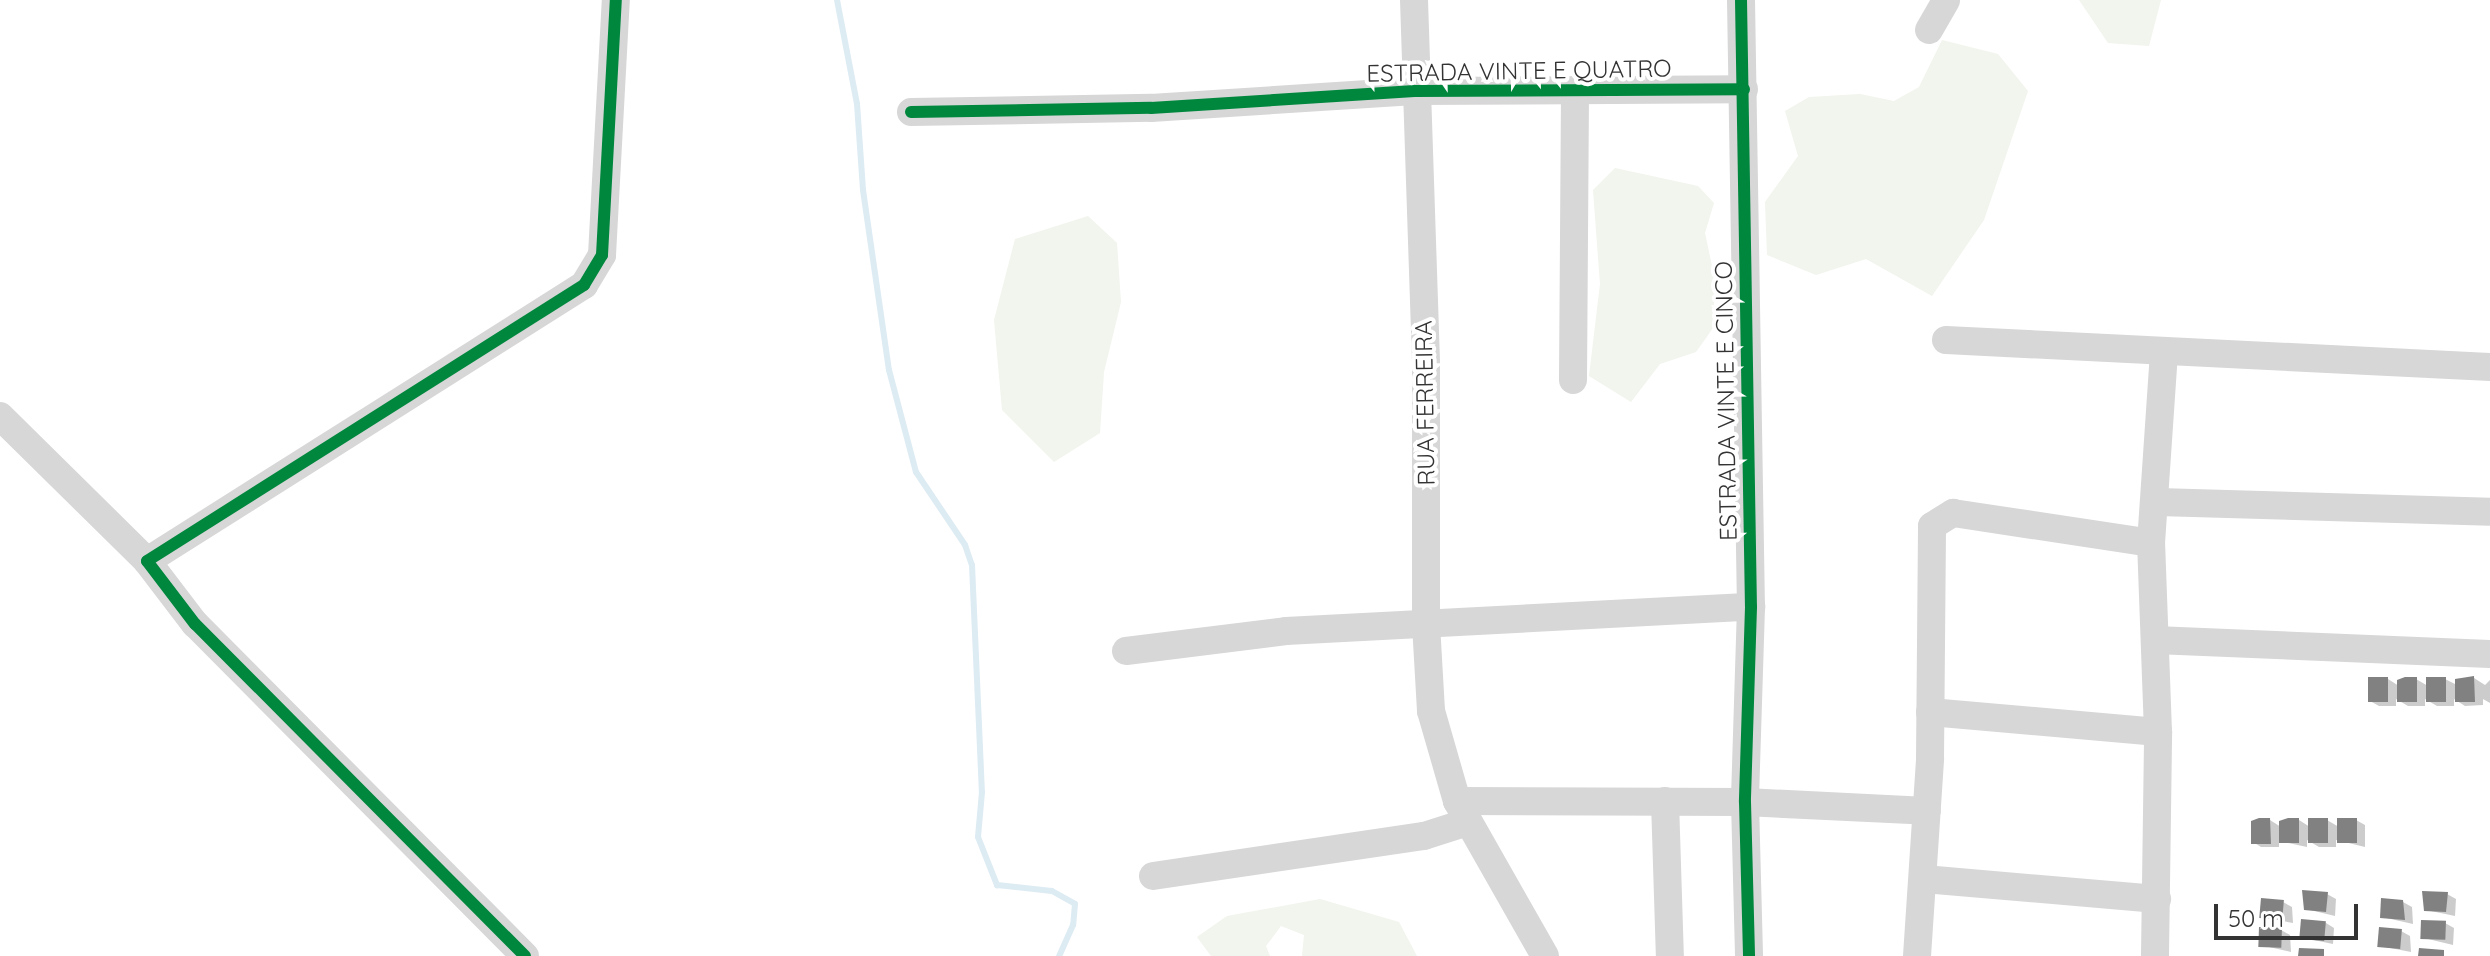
<!DOCTYPE html>
<style>
body{margin:0}
#map{position:relative;width:2490px;height:956px;overflow:hidden;background:#fff;font-family:Quicksand,sans-serif}
div>[style]{position:absolute}
.green>*{inset:0;background:#f1f5ed}
.shadow>*{inset:0;background:#0003}
.stream>*{height:6px;margin:-3px;padding:0 3px;transform-origin:3px;border-radius:3px;background:#ddebf3}
.building>*{inset:0;background:#818181;transform-origin:0 0}
.minor>*{height:28px;margin:-14px;padding:0 14px;transform-origin:14px;border-radius:14px;background:#d7d7d7}
.cycleway>*{height:12px;margin:-6px;padding:0 6px;transform-origin:6px;border-radius:6px;background:#00873e}
span{translate:-50% -50%;white-space:nowrap;text-align:center;line-height:1.15;-webkit-text-stroke:8px #fff;paint-order:stroke}
.street-label{font-size:24px;color:#333}
.scale{position:absolute;left:2214px;top:904px;width:144px;height:36px;box-sizing:border-box;border:4px solid #333;border-top:0;padding-left:10px;font-size:24px;line-height:28px;white-space:nowrap;color:#333;-webkit-text-stroke:6px #fff;paint-order:stroke}
</style>
<div id="map">
<div class="green">
<i style="clip-path:polygon(2079px 0,2161px 0,2149px 46px,2108px 43px)"></i>
<i style="clip-path:polygon(1942px 40px,1998px 54px,2028px 91px,1984px 220px,1932px 296px,1866px 259px,1816px 275px,1767px 255px,1765px 202px,1798px 156px,1785px 111px,1809px 97px,1860px 94px,1894px 101px,1919px 87px)"></i>
<i style="clip-path:polygon(1615px 168px,1698px 186px,1714px 203px,1705px 233px,1715px 280px,1713px 328px,1696px 352px,1660px 364px,1631px 402px,1589px 376px,1600px 284px,1593px 190px)"></i>
<i style="clip-path:polygon(1088px 216px,1117px 243px,1121px 302px,1104px 372px,1100px 433px,1054px 462px,1002px 410px,994px 320px,1015px 239px)"></i>
<i style="clip-path:polygon(1320px 899px,1399px 922px,1417px 956px,1302px 956px,1304px 935px,1281px 926px,1266px 946px,1270px 956px,1211px 956px,1197px 937px,1227px 916px)"></i>
</div>
<div class="shadow">
<i style="clip-path:polygon(2474px 678px,2485px 685px,2490px 680px,2490px 703px,2483px 699px,2483px 705px,2465px 706px,2454px 699px,2454px 706px,2437px 706px,2425px 699px,2425px 706px,2408px 706px,2396px 699px,2396px 706px,2379px 706px,2370px 701px,2388px 679px,2399px 686px,2416px 679px,2428px 686px,2445px 679px,2457px 685px)"></i>
<i style="clip-path:polygon(2270px 820px,2281px 827px,2299px 820px,2310px 827px,2327px 820px,2339px 827px,2356px 820px,2365px 825px,2365px 847px,2336px 840px,2336px 847px,2319px 847px,2307px 840px,2307px 847px,2279px 841px,2279px 847px,2261px 847px,2253px 842px)"></i>
<i style="clip-path:polygon(2327px 894px,2336px 899px,2335px 916px,2306px 909px)"></i>
<i style="clip-path:polygon(2447px 894px,2456px 899px,2455px 916px,2426px 910px)"></i>
<i style="clip-path:polygon(2283px 902px,2292px 907px,2293px 923px,2262px 917px)"></i>
<i style="clip-path:polygon(2403px 902px,2412px 907px,2413px 924px,2382px 917px)"></i>
<i style="clip-path:polygon(2326px 923px,2334px 928px,2333px 944px,2304px 938px)"></i>
<i style="clip-path:polygon(2445px 923px,2454px 928px,2453px 945px,2424px 938px)"></i>
<i style="clip-path:polygon(2281px 930px,2290px 935px,2291px 952px,2260px 945px)"></i>
<i style="clip-path:polygon(2401px 931px,2410px 936px,2411px 952px,2380px 946px)"></i>
</div>
<div class="stream">
<i style="left:837px;top:0;width:106px;rotate:79.1deg"></i>
<i style="left:857px;top:104px;width:86px;rotate:86deg"></i>
<i style="left:863px;top:190px;width:182px;rotate:81.8deg"></i>
<i style="left:889px;top:370px;width:106px;rotate:75.2deg"></i>
<i style="left:916px;top:472px;width:88px;rotate:56.1deg"></i>
<i style="left:965px;top:545px;width:21px;rotate:71deg"></i>
<i style="left:972px;top:565px;width:227px;rotate:87.5deg"></i>
<i style="left:982px;top:792px;width:45px;rotate:95.1deg"></i>
<i style="left:978px;top:837px;width:52px;rotate:68.4deg"></i>
<i style="left:997px;top:885px;width:55px;rotate:6.2deg"></i>
<i style="left:1052px;top:891px;width:26px;rotate:29deg"></i>
<i style="left:1075px;top:904px;width:21px;rotate:95deg"></i>
<i style="left:1073px;top:925px;width:34px;rotate:114deg"></i>
</div>
<div class="building">
<i style="clip-path:polygon(2474px 676px,2475px 702px,2455px 702px,2455px 679px)"></i>
<i style="left:2388px;top:677px;width:25px;height:20px;rotate:90deg"></i>
<i style="clip-path:polygon(2405px 677px,2417px 677px,2417px 702px,2397px 702px,2397px 680px)"></i>
<i style="left:2446px;top:677px;width:25px;height:20px;rotate:90deg"></i>
<i style="clip-path:polygon(2259px 818px,2270px 818px,2271px 844px,2251px 844px,2251px 821px)"></i>
<i style="clip-path:polygon(2288px 818px,2299px 818px,2299px 843px,2279px 843px,2279px 821px)"></i>
<i style="left:2328px;top:818px;width:25px;height:20px;rotate:90deg"></i>
<i style="left:2357px;top:818px;width:25px;height:20px;rotate:90deg"></i>
<i style="clip-path:polygon(2302px 890px,2328px 892px,2326px 912px,2304px 910px)"></i>
<i style="clip-path:polygon(2422px 891px,2448px 892px,2446px 912px,2424px 911px)"></i>
<i style="left:2261px;top:898px;width:23px;height:20px;rotate:5deg"></i>
<i style="clip-path:polygon(2381px 898px,2403px 900px,2405px 920px,2380px 918px)"></i>
<i style="left:2301px;top:919px;width:25px;height:20px;rotate:5deg"></i>
<i style="left:2421px;top:920px;width:25px;height:19px;rotate:2deg"></i>
<i style="left:2259px;top:927px;width:23px;height:20px;rotate:2deg"></i>
<i style="left:2379px;top:927px;width:23px;height:20px;rotate:5deg"></i>
<i style="clip-path:polygon(2299px 948px,2324px 949px,2324px 956px,2298px 956px)"></i>
<i style="clip-path:polygon(2419px 948px,2444px 950px,2444px 956px,2418px 956px)"></i>
</div>
<div class="minor">
<i style="left:1414px;top:0;width:365px;rotate:88.1deg"></i>
<i style="left:1426px;top:365px;width:259px;rotate:90deg"></i>
<i style="left:1426px;top:624px;width:87px;rotate:86.7deg"></i>
<i style="left:1431px;top:711px;width:94px;rotate:73.9deg"></i>
<i style="left:1741px;top:0;width:607px;rotate:89.06deg"></i>
<i style="left:1751px;top:607px;width:195px;rotate:91.8deg"></i>
<i style="left:1745px;top:802px;width:154px;rotate:88.5deg"></i>
<i style="left:1929px;top:30px;width:34px;rotate:-60deg"></i>
<i style="left:911px;top:112px;width:240px;rotate:-1deg"></i>
<i style="left:1151px;top:108px;width:264px;rotate:-3.7deg"></i>
<i style="left:1414px;top:91px;width:330px;rotate:-0.3deg"></i>
<i style="left:1946px;top:340px;width:545px;rotate:2.84deg"></i>
<i style="left:1573px;top:380px;width:290px;rotate:-89.6deg"></i>
<i style="left:0;top:416px;width:206px;rotate:44.6deg"></i>
<i style="left:2158px;top:502px;width:332px;rotate:1.7deg"></i>
<i style="left:2155px;top:640px;width:335px;rotate:2.4deg"></i>
<i style="left:1126px;top:651px;width:161px;rotate:-7.1deg"></i>
<i style="left:1286px;top:631px;width:466px;rotate:-3deg"></i>
<i style="left:1930px;top:712px;width:229px;rotate:5deg"></i>
<i style="left:1665px;top:801px;width:155px;rotate:88.2deg"></i>
<i style="left:1153px;top:876px;width:274px;rotate:-8.4deg"></i>
<i style="left:1424px;top:836px;width:46px;rotate:-17.7deg"></i>
<i style="left:1924px;top:879px;width:234px;rotate:4.9deg"></i>
<i style="left:525px;top:956px;width:468px;rotate:-134.8deg"></i>
<i style="left:195px;top:624px;width:79px;rotate:-127.3deg"></i>
<i style="left:147px;top:561px;width:517px;rotate:-32.28deg"></i>
<i style="left:584px;top:285px;width:35px;rotate:-59deg"></i>
<i style="left:602px;top:255px;width:255px;rotate:-86.9deg"></i>
<i style="left:1545px;top:956px;width:178px;rotate:-119.6deg"></i>
<i style="left:1457px;top:801px;width:288px;rotate:0.2deg"></i>
<i style="left:1745px;top:802px;width:182px;rotate:2.8deg"></i>
<i style="left:1917px;top:956px;width:198px;rotate:-86.2deg"></i>
<i style="left:1930px;top:758px;width:232px;rotate:-89.5deg"></i>
<i style="left:1932px;top:526px;width:25px;rotate:-32deg"></i>
<i style="left:1953px;top:513px;width:200px;rotate:8.6deg"></i>
<i style="left:2155px;top:956px;width:224px;rotate:-89.2deg"></i>
<i style="left:2158px;top:732px;width:189px;rotate:-92.1deg"></i>
<i style="left:2151px;top:543px;width:191px;rotate:-86.1deg"></i>
</div>
<div class="cycleway">
<i style="left:1741px;top:0;width:607px;rotate:89.06deg"></i>
<i style="left:1751px;top:607px;width:195px;rotate:91.8deg"></i>
<i style="left:1745px;top:802px;width:154px;rotate:88.5deg"></i>
<i style="left:911px;top:112px;width:240px;rotate:-1deg"></i>
<i style="left:1151px;top:108px;width:264px;rotate:-3.7deg"></i>
<i style="left:1414px;top:91px;width:330px;rotate:-0.3deg"></i>
<i style="left:525px;top:956px;width:468px;rotate:-134.8deg"></i>
<i style="left:195px;top:624px;width:79px;rotate:-127.3deg"></i>
<i style="left:147px;top:561px;width:517px;rotate:-32.28deg"></i>
<i style="left:584px;top:285px;width:35px;rotate:-59deg"></i>
<i style="left:602px;top:255px;width:255px;rotate:-86.9deg"></i>
</div>
<div class="street-label">
<span style="left:1519px;top:71px;rotate:-1deg">ESTRADA VINTE E QUATRO</span>
<span style="left:1726px;top:401px;rotate:-91deg">ESTRADA VINTE E CINCO</span>
<span style="left:1425px;top:403px;rotate:-91deg">RUA FERREIRA</span>
</div>
<div class="scale">50 m</div>
</div>
